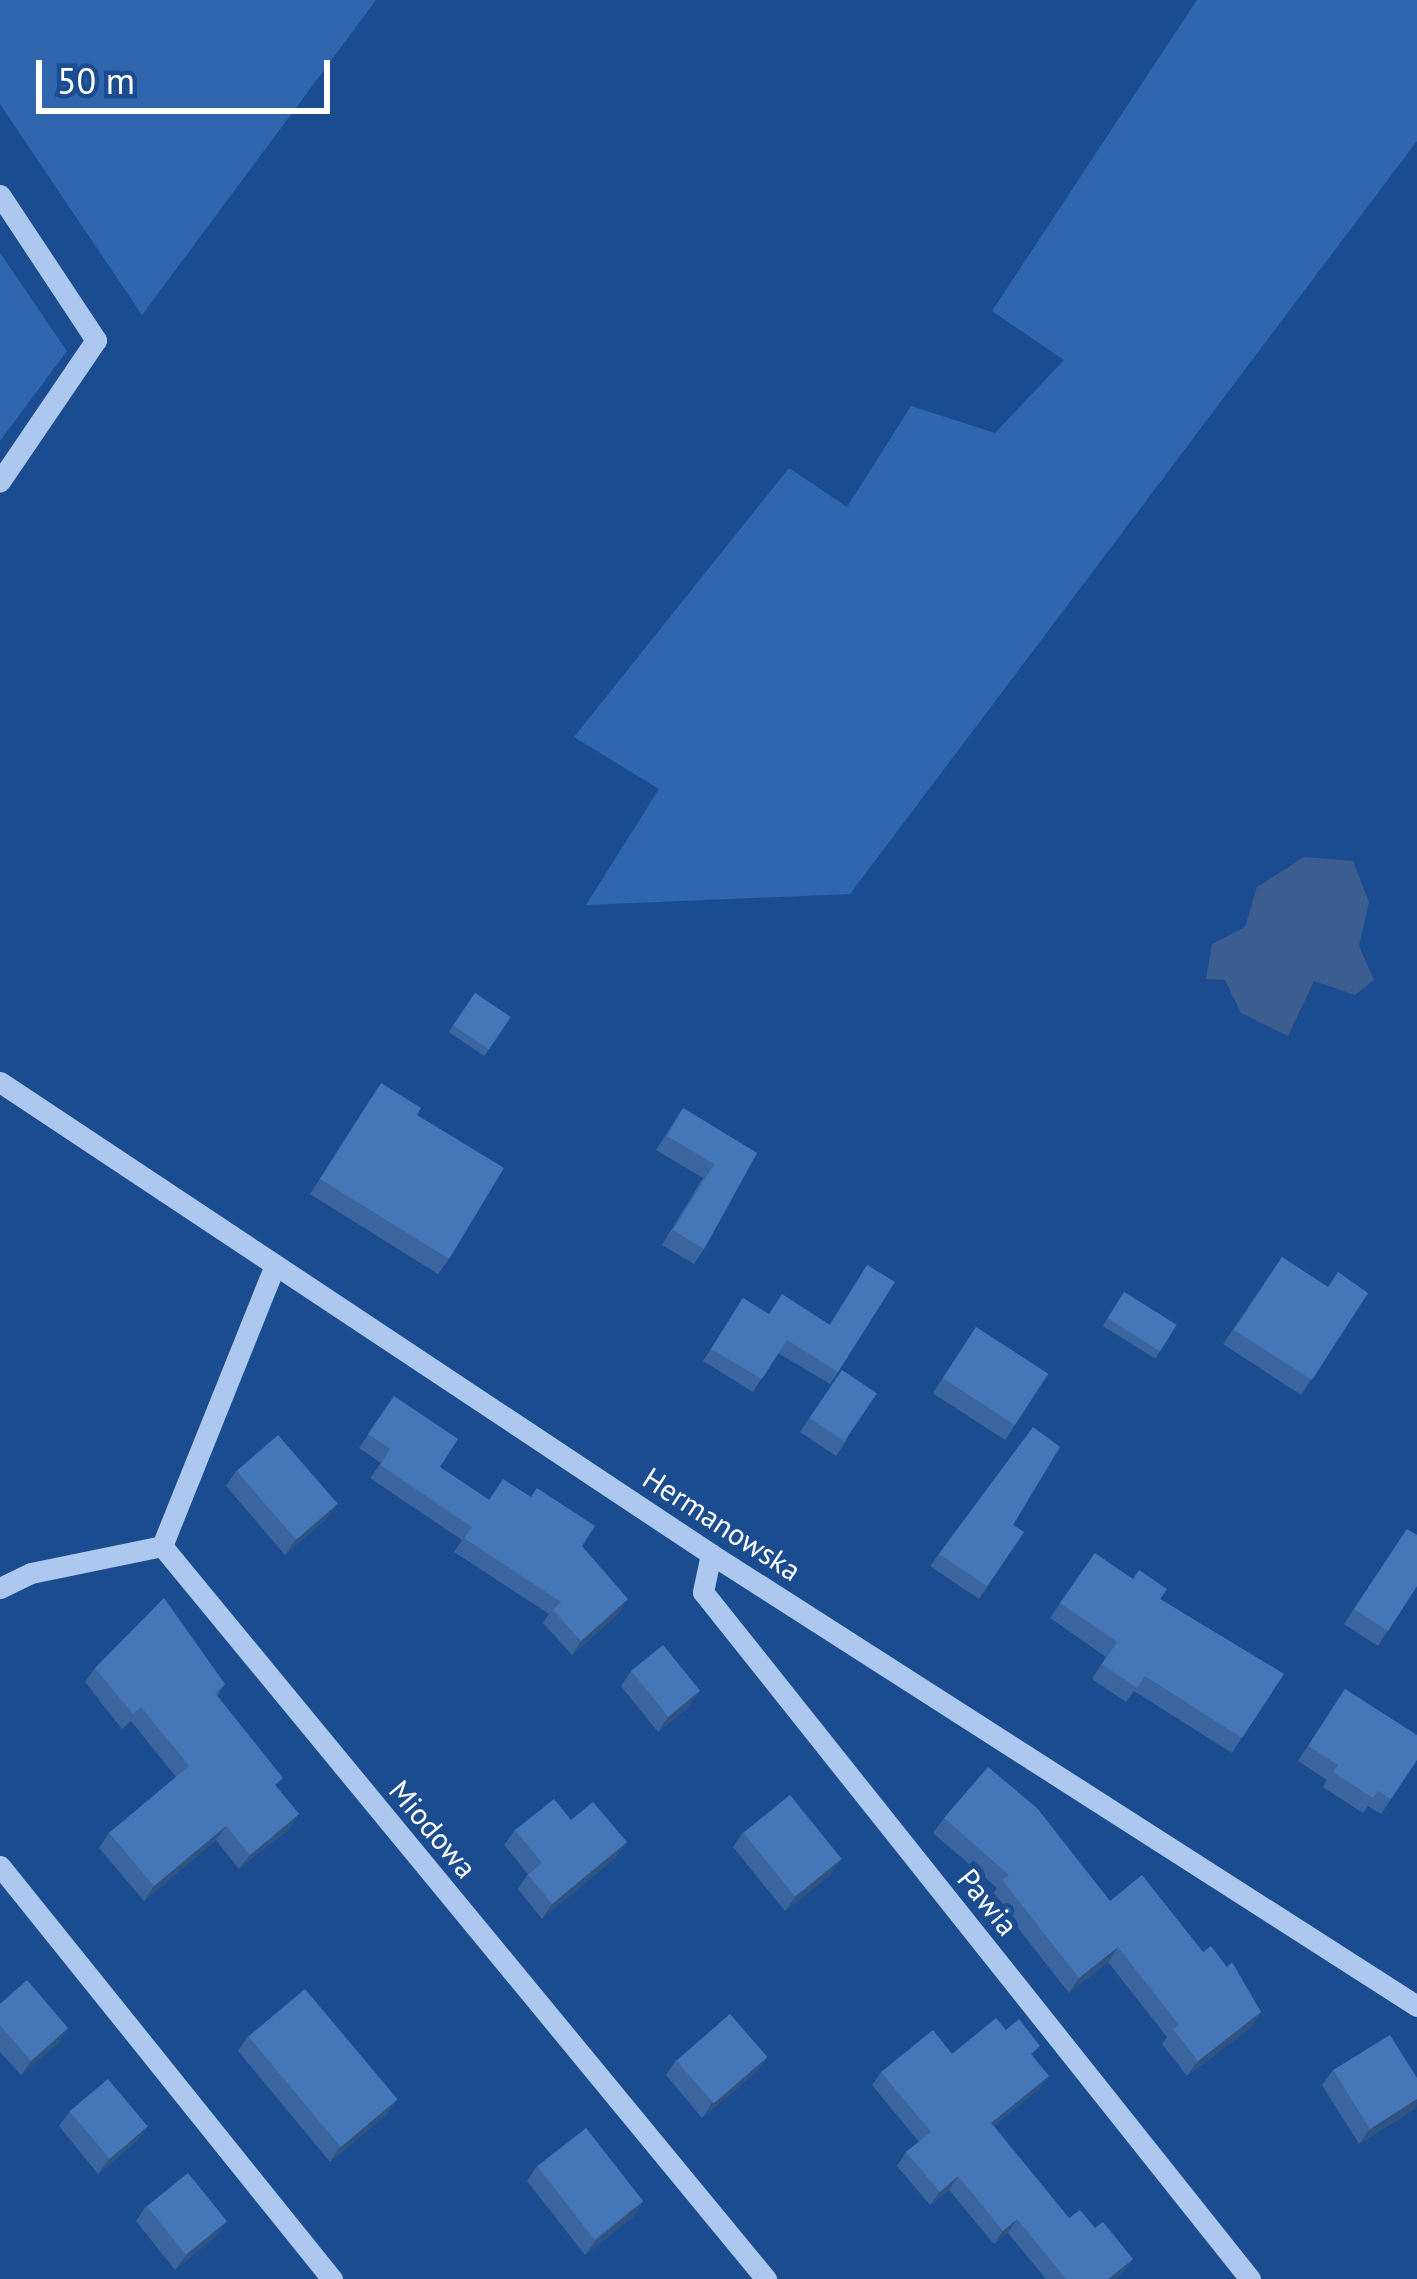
<!DOCTYPE html>
<style>
body{margin:0}
#map{position:relative;width:1417px;height:2279px;overflow:hidden;background:#1c4c90;font-family:"PT Sans",sans-serif}
div>[style]{position:absolute}
.green>*{inset:0;background:#2f66ae}
.water>*{inset:0;background:#3b5d8f}
.minor>*{height:21px;margin:-10.5px;padding:0 10.5px;transform-origin:10.5px;border-radius:10.5px;background:#acc8ee}
.wall>*{inset:0;background:#3a659e;transform-origin:0 0}
.shaded-wall>*{inset:0;background:#305381}
.building>*{inset:0;background:#4476b8;transform-origin:0 0}
span{translate:-50% -50%;white-space:nowrap;text-align:center;line-height:1.15;-webkit-text-stroke:12px #1c4c90;paint-order:stroke}
.street-label{font-size:30px;color:#fff}
.scale{position:absolute;left:36px;top:60px;width:294px;height:54px;box-sizing:border-box;border:6px solid #fff;border-top:0;padding-left:15px;font-size:36px;line-height:42px;white-space:nowrap;color:#fff;-webkit-text-stroke:9px #1c4c90;paint-order:stroke}
</style>
<div id="map">
<div class="green">
<i style="clip-path:polygon(0 0,376px 0,142px 315px,0 104px)"></i>
<i style="clip-path:polygon(1197px 0,1417px 0,1417px 141px,850px 894px,586px 905px,659px 789px,574px 737px,789px 468px,847px 507px,911px 406px,995px 433px,1064px 360px,992px 311px)"></i>
<i style="clip-path:polygon(0 253px,67px 351px,0 441px)"></i>
</div>
<div class="water">
<i style="clip-path:polygon(1304px 857px,1353px 861px,1369px 902px,1359px 946px,1374px 980px,1355px 995px,1314px 981px,1288px 1036px,1241px 1013px,1225px 980px,1206px 979px,1212px 944px,1245px 927px,1257px 887px)"></i>
</div>
<div class="minor">
<i style="left:0;top:195px;width:174px;rotate:56.5deg"></i>
<i style="left:96px;top:340px;width:171px;rotate:124.2deg"></i>
<i style="left:0;top:1082px;width:853px;rotate:33.58deg"></i>
<i style="left:711px;top:1554px;width:838px;rotate:32.63deg"></i>
<i style="left:162px;top:1546px;width:303px;rotate:-68.1deg"></i>
<i style="left:711px;top:1554px;width:39px;rotate:102deg"></i>
<i style="left:703px;top:1592px;width:878px;rotate:51.47deg"></i>
<i style="left:0;top:1588px;width:34px;rotate:-26deg"></i>
<i style="left:31px;top:1573px;width:134px;rotate:-11.6deg"></i>
<i style="left:162px;top:1546px;width:950px;rotate:50.51deg"></i>
<i style="left:0;top:1866px;width:530px;rotate:51.21deg"></i>
</div>
<div class="wall">
<i style="left:475px;top:993px;width:43px;height:47px;rotate:34deg"></i>
<i style="clip-path:polygon(371px 1098px,417px 1115px,449px 1259px,438px 1274px,310px 1194px)"></i>
<i style="clip-path:polygon(683px 1108px,757px 1153px,704px 1249px,694px 1264px,662px 1245px,703px 1178px,656px 1150px)"></i>
<i style="clip-path:polygon(1282px 1257px,1328px 1287px,1368px 1293px,1301px 1395px,1223px 1344px)"></i>
<i style="clip-path:polygon(867px 1265px,838px 1372px,830px 1384px,778px 1353px,753px 1392px,703px 1361px,743px 1298px,769px 1314px,830px 1324px)"></i>
<i style="left:1124px;top:1292px;width:62px;height:40px;rotate:32deg"></i>
<i style="left:976px;top:1327px;width:86px;height:79px;rotate:33deg"></i>
<i style="clip-path:polygon(842px 1370px,846px 1441px,836px 1456px,800px 1432px)"></i>
<i style="clip-path:polygon(394px 1396px,440px 1467px,489px 1500px,582px 1546px,619px 1613px,572px 1655px,543px 1623px,549px 1614px,454px 1552px,462px 1540px,370px 1478px,381px 1463px,359px 1448px)"></i>
<i style="clip-path:polygon(1033px 1427px,1013px 1525px,1024px 1532px,979px 1599px,930px 1566px)"></i>
<i style="clip-path:polygon(236px 1471px,326px 1519px,285px 1555px,226px 1486px)"></i>
<i style="clip-path:polygon(1407px 1529px,1417px 1586px,1378px 1646px,1344px 1624px)"></i>
<i style="clip-path:polygon(1095px 1553px,1160px 1599px,1284px 1674px,1232px 1753px,1134px 1691px,1126px 1702px,1092px 1679px,1106px 1657px,1050px 1618px)"></i>
<i style="clip-path:polygon(95px 1668px,225px 1684px,217px 1696px,277px 1787px,299px 1814px,289px 1829px,239px 1869px,216px 1840px,144px 1901px,99px 1848px,109px 1833px,176px 1777px,131px 1721px,122px 1729px,85px 1682px)"></i>
<i style="clip-path:polygon(631px 1671px,690px 1706px,658px 1732px,621px 1686px)"></i>
<i style="clip-path:polygon(1345px 1689px,1391px 1799px,1381px 1814px,1368px 1806px,1363px 1813px,1323px 1787px,1327px 1780px,1298px 1761px)"></i>
<i style="clip-path:polygon(944px 1818px,1110px 1901px,1203px 1952px,1261px 2012px,1251px 2027px,1187px 2076px,1162px 2044px,1167px 2037px,1108px 1962px,1069px 1993px,992px 1895px,997px 1888px,933px 1833px)"></i>
<i style="clip-path:polygon(571px 1820px,627px 1842px,616px 1857px,542px 1919px,518px 1889px,528px 1874px,504px 1845px,515px 1830px)"></i>
<i style="clip-path:polygon(743px 1832px,841px 1859px,831px 1874px,785px 1911px,733px 1847px)"></i>
<i style="clip-path:polygon(0 2004px,68px 2028px,58px 2043px,21px 2075px,0 2052px)"></i>
<i style="clip-path:polygon(1006px 2030px,1033px 2056px,1039px 2089px,994px 2126px,1069px 2218px,1095px 2228px,1133px 2259px,1123px 2272px,1115px 2279px,1046px 2279px,1008px 2233px,994px 2244px,949px 2190px,930px 2205px,897px 2166px,906px 2152px,919px 2142px,872px 2085px,881px 2072px,952px 2054px)"></i>
<i style="clip-path:polygon(248px 2036px,397px 2100px,386px 2115px,330px 2162px,238px 2051px)"></i>
<i style="clip-path:polygon(767px 2057px,756px 2072px,702px 2118px,666px 2075px,676px 2060px)"></i>
<i style="clip-path:polygon(1333px 2070px,1416px 2108px,1359px 2144px,1322px 2085px)"></i>
<i style="clip-path:polygon(70px 2111px,137px 2141px,98px 2174px,59px 2126px)"></i>
<i style="clip-path:polygon(537px 2166px,634px 2216px,585px 2255px,527px 2181px)"></i>
<i style="clip-path:polygon(146px 2206px,216px 2236px,175px 2270px,136px 2221px)"></i>
</div>
<div class="shaded-wall">
<i style="clip-path:polygon(337px 1504px,326px 1519px,285px 1555px,295px 1540px)"></i>
<i style="clip-path:polygon(628px 1599px,619px 1613px,572px 1655px,581px 1641px)"></i>
<i style="clip-path:polygon(700px 1691px,690px 1706px,658px 1732px,668px 1717px)"></i>
<i style="clip-path:polygon(299px 1814px,289px 1829px,239px 1869px,250px 1855px)"></i>
<i style="clip-path:polygon(226px 1826px,216px 1840px,144px 1901px,154px 1886px)"></i>
<i style="clip-path:polygon(627px 1842px,616px 1857px,542px 1919px,552px 1904px)"></i>
<i style="clip-path:polygon(841px 1859px,831px 1874px,785px 1911px,795px 1897px)"></i>
<i style="clip-path:polygon(1118px 1947px,1108px 1962px,1069px 1993px,1079px 1978px)"></i>
<i style="clip-path:polygon(1261px 2012px,1251px 2027px,1187px 2076px,1198px 2061px)"></i>
<i style="clip-path:polygon(68px 2028px,58px 2043px,21px 2075px,31px 2061px)"></i>
<i style="clip-path:polygon(767px 2057px,756px 2072px,702px 2118px,712px 2103px)"></i>
<i style="clip-path:polygon(1049px 2076px,1039px 2089px,982px 2136px,991px 2123px)"></i>
<i style="clip-path:polygon(1417px 2099px,1416px 2108px,1359px 2144px,1370px 2129px)"></i>
<i style="clip-path:polygon(397px 2100px,386px 2115px,330px 2162px,340px 2147px)"></i>
<i style="clip-path:polygon(148px 2127px,137px 2141px,98px 2174px,109px 2159px)"></i>
<i style="clip-path:polygon(958px 2176px,949px 2190px,930px 2205px,940px 2192px)"></i>
<i style="clip-path:polygon(644px 2201px,634px 2216px,585px 2255px,596px 2240px)"></i>
<i style="clip-path:polygon(1017px 2219px,1008px 2233px,994px 2244px,1003px 2231px)"></i>
<i style="clip-path:polygon(227px 2221px,216px 2236px,175px 2270px,186px 2255px)"></i>
<i style="clip-path:polygon(1133px 2259px,1123px 2272px,1115px 2279px,1108px 2279px)"></i>
</div>
<div class="building">
<i style="left:475px;top:993px;width:43px;height:39px;rotate:34deg"></i>
<i style="clip-path:polygon(381px 1083px,421px 1108px,417px 1115px,504px 1168px,449px 1259px,320px 1179px)"></i>
<i style="clip-path:polygon(683px 1108px,757px 1153px,704px 1249px,673px 1230px,714px 1164px,667px 1136px)"></i>
<i style="clip-path:polygon(1282px 1257px,1328px 1287px,1338px 1272px,1368px 1293px,1312px 1380px,1234px 1330px)"></i>
<i style="clip-path:polygon(867px 1265px,895px 1282px,838px 1372px,787px 1340px,762px 1379px,711px 1349px,743px 1298px,769px 1314px,782px 1294px,830px 1325px)"></i>
<i style="left:1124px;top:1292px;width:62px;height:31px;rotate:32deg"></i>
<i style="left:976px;top:1327px;width:86px;height:61px;rotate:33deg"></i>
<i style="left:842px;top:1370px;width:42px;height:58px;rotate:34deg"></i>
<i style="clip-path:polygon(394px 1396px,458px 1439px,440px 1467px,489px 1500px,503px 1479px,531px 1497px,537px 1488px,595px 1526px,582px 1546px,628px 1599px,581px 1641px,553px 1610px,561px 1602px,464px 1538px,472px 1527px,380px 1465px,390px 1449px,368px 1434px)"></i>
<i style="clip-path:polygon(1033px 1427px,1060px 1447px,1013px 1525px,1024px 1532px,987px 1586px,939px 1554px)"></i>
<i style="left:278px;top:1435px;width:91px;height:55px;rotate:49deg"></i>
<i style="clip-path:polygon(1407px 1529px,1417px 1535px,1417px 1586px,1388px 1631px,1354px 1609px)"></i>
<i style="clip-path:polygon(1095px 1553px,1133px 1579px,1139px 1570px,1167px 1589px,1160px 1599px,1284px 1674px,1242px 1738px,1145px 1676px,1137px 1688px,1102px 1664px,1117px 1642px,1060px 1603px)"></i>
<i style="clip-path:polygon(164px 1598px,225px 1684px,215px 1693px,283px 1778px,275px 1785px,299px 1814px,250px 1855px,226px 1826px,154px 1886px,109px 1833px,189px 1766px,141px 1707px,133px 1714px,95px 1668px)"></i>
<i style="left:663px;top:1645px;width:59px;height:41px;rotate:51deg"></i>
<i style="clip-path:polygon(1345px 1689px,1417px 1735px,1417px 1760px,1391px 1799px,1378px 1791px,1373px 1798px,1333px 1772px,1338px 1765px,1308px 1746px)"></i>
<i style="clip-path:polygon(988px 1767px,1037px 1808px,1110px 1901px,1142px 1875px,1203px 1952px,1211px 1946px,1227px 1967px,1232px 1962px,1261px 2012px,1198px 2061px,1173px 2029px,1179px 2025px,1118px 1947px,1079px 1978px,1002px 1880px,1009px 1875px,944px 1818px)"></i>
<i style="left:790px;top:1795px;width:82px;height:60px;rotate:51deg"></i>
<i style="clip-path:polygon(554px 1799px,571px 1820px,593px 1802px,627px 1842px,552px 1904px,528px 1875px,542px 1863px,515px 1830px)"></i>
<i style="clip-path:polygon(27px 1980px,68px 2028px,31px 2061px,0 2025px,0 2004px)"></i>
<i style="left:305px;top:1989px;width:144px;height:74px;rotate:50deg"></i>
<i style="left:730px;top:2014px;width:57px;height:71px;rotate:49deg"></i>
<i style="clip-path:polygon(996px 2018px,1006px 2030px,1019px 2019px,1040px 2046px,1031px 2054px,1049px 2076px,991px 2123px,1069px 2218px,1080px 2210px,1095px 2228px,1103px 2222px,1133px 2259px,1108px 2279px,1066px 2279px,1017px 2219px,1003px 2231px,958px 2176px,940px 2192px,906px 2152px,931px 2132px,881px 2072px,933px 2030px,952px 2054px)"></i>
<i style="clip-path:polygon(1390px 2035px,1417px 2078px,1417px 2099px,1370px 2129px,1333px 2070px)"></i>
<i style="left:108px;top:2079px;width:62px;height:50px;rotate:50deg"></i>
<i style="left:586px;top:2128px;width:93px;height:62px;rotate:52deg"></i>
<i style="left:188px;top:2173px;width:62px;height:53px;rotate:51deg"></i>
</div>
<div class="street-label">
<span style="left:722px;top:1524px;rotate:33deg">Hermanowska</span>
<span style="left:433px;top:1829px;rotate:50deg">Miodowa</span>
<span style="left:988px;top:1902px;rotate:51deg">Pawia</span>
</div>
<div class="scale">50 m</div>
</div>
